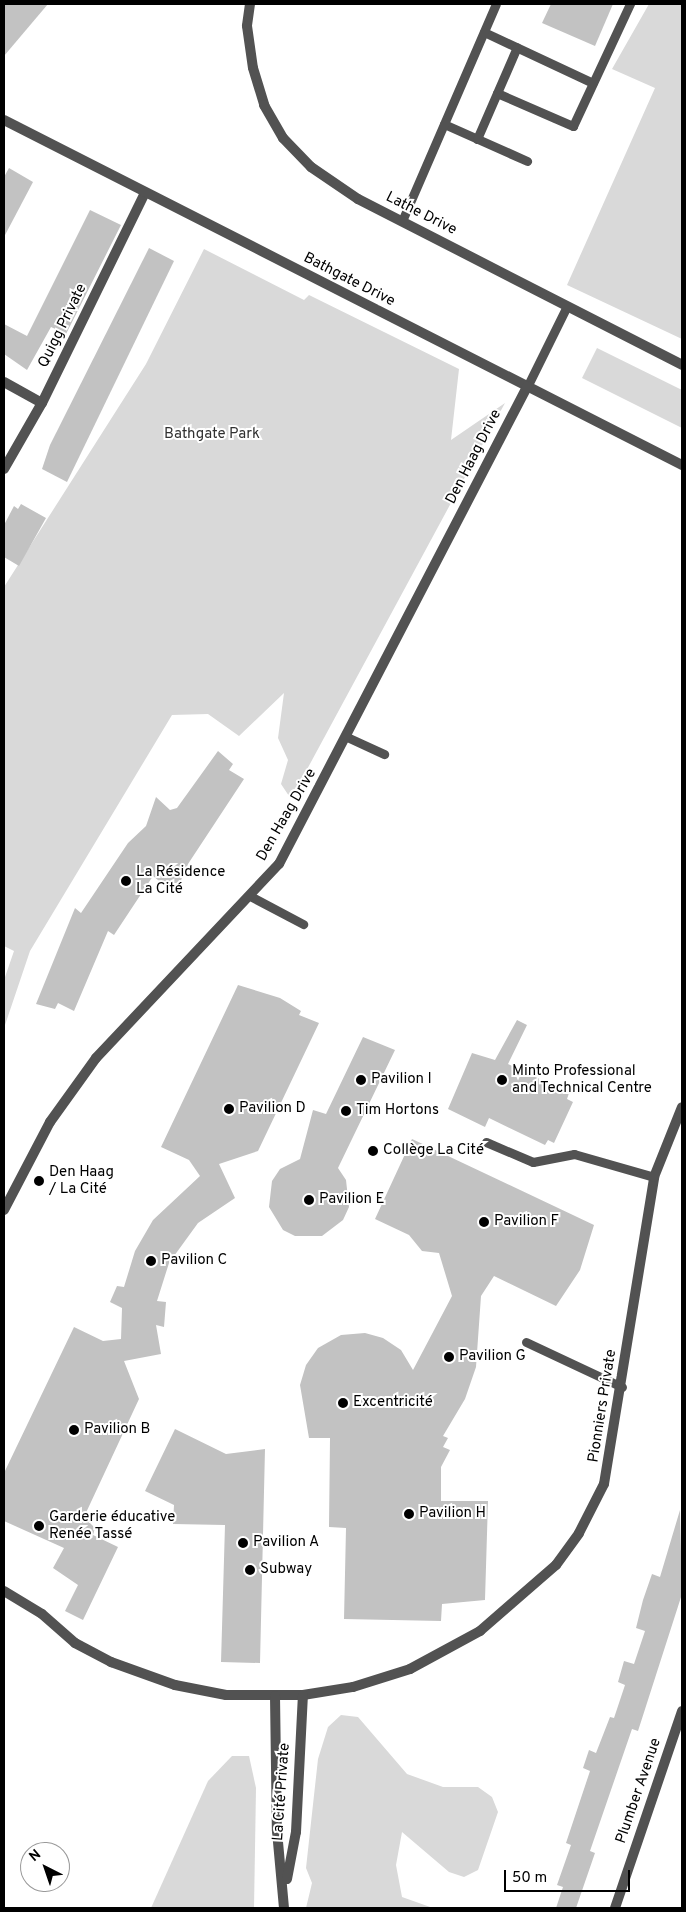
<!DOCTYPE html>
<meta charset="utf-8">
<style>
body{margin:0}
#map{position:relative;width:686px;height:1912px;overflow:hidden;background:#fff;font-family:Overpass,sans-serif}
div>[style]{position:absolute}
.green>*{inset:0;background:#d9d9d9}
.building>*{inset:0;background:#c2c2c2}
.service>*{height:9px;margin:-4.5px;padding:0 4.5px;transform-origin:4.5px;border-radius:4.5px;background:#525252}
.minor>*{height:10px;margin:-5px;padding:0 5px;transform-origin:5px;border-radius:5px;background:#525252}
.tertiary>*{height:10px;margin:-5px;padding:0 5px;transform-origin:5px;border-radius:5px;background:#525252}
.dots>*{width:14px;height:14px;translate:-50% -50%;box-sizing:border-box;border:2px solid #fff;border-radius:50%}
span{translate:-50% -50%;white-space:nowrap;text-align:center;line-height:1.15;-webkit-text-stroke:4px #fff;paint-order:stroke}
.street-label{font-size:15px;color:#000}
.park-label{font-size:15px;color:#303030}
.poi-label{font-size:15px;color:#000}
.left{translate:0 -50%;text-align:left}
.frame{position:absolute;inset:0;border:5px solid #000;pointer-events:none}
.north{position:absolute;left:20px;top:1842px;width:50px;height:50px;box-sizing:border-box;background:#fff;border:1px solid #999;border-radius:50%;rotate:319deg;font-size:14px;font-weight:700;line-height:20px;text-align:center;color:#000}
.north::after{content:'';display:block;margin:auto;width:18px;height:22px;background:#000;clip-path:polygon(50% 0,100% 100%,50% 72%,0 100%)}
.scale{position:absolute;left:504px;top:1870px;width:126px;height:22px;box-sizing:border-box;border:2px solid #000;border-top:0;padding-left:6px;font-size:15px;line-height:18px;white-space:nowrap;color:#000;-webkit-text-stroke:4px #fff;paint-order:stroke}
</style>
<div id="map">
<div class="green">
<i style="clip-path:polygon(649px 4px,682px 4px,682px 339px,567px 285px,655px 88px,612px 69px)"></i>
<i style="clip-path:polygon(204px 249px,304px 300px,309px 295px,459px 369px,451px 440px,505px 403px,291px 799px,281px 784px,288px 760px,278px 738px,284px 693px,239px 736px,208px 714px,172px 715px,30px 951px,4px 1028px,4px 980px,14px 951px,4px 946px,4px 587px,146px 364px)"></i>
<i style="clip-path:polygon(597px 348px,682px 390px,682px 428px,582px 378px)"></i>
<i style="clip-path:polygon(341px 1715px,358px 1717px,407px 1774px,443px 1787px,478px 1787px,492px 1797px,498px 1812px,478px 1870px,464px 1877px,449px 1872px,402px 1832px,396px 1865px,402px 1897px,433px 1908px,306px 1908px,312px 1883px,306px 1868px,318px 1759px,328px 1727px)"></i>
<i style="clip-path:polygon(232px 1756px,249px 1756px,256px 1788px,254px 1908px,151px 1908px,208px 1781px)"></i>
</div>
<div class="building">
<i style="clip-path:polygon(4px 4px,48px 4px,4px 56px)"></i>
<i style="clip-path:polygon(551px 4px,613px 4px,595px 46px,542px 23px)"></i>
<i style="clip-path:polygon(9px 168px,33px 182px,4px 237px,4px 177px)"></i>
<i style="clip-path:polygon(90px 210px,121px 225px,66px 334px,51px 327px,27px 370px,4px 354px,4px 324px,27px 336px)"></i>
<i style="clip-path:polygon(149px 248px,174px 261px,67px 482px,42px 469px,50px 445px)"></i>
<i style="clip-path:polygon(21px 504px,46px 518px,19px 566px,4px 557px,4px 525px,14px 506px,18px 509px)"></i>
<i style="clip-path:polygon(218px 751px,233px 764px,229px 770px,244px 779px,188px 864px,175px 894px,153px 876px,114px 935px,108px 931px,74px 1011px,58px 1003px,55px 1009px,36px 1004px,75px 908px,81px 913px,128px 843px,146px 826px,156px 797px,170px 810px,177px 808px)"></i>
<i style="clip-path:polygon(238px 985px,280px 998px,301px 1011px,299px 1015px,319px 1023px,258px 1151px,219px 1164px,235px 1198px,198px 1223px,169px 1263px,157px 1301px,166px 1302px,164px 1327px,156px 1325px,161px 1354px,124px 1361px,139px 1399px,84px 1517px,95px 1528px,93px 1535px,118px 1547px,83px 1620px,65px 1611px,78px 1585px,53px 1568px,64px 1548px,4px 1521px,4px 1473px,74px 1327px,103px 1341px,121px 1339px,122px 1308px,110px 1302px,117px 1286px,124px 1287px,135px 1251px,153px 1220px,200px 1176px,189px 1160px,161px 1147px)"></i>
<i style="clip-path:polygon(517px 1020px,527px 1025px,508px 1064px,569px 1093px,567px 1099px,573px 1102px,554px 1143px,548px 1140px,545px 1145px,489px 1118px,485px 1127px,448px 1109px,472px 1053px,495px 1060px)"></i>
<i style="clip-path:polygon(363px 1037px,395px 1050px,338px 1168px,346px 1180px,349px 1207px,343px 1220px,322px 1236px,295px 1236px,283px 1230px,269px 1207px,272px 1181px,280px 1169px,300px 1159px,313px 1110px,326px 1114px)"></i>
<i style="clip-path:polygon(412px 1139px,594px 1225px,580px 1270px,556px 1306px,494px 1276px,481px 1296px,476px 1367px,465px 1399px,443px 1436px,448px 1438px,443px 1447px,450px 1450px,441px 1467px,441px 1501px,488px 1501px,485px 1600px,442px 1604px,441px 1621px,344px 1619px,346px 1528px,329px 1527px,330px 1438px,309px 1438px,300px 1385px,306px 1365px,318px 1348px,341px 1335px,365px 1333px,383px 1338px,401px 1350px,413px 1370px,452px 1296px,439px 1253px,422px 1251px,409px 1235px,375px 1219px)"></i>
<i style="clip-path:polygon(175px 1429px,226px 1454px,265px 1449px,260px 1663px,221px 1662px,225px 1525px,173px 1524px,174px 1505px,145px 1491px)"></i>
<i style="clip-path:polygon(680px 1510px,682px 1594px,638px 1731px,632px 1729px,590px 1851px,595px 1853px,576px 1908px,556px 1908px,563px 1887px,557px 1885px,571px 1845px,566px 1843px,590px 1771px,583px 1768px,589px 1750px,596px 1753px,610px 1717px,614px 1718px,625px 1685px,618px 1682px,624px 1661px,634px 1664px,645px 1631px,636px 1628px,643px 1600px,652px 1574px,660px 1577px)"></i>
</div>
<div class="service">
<i style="left:484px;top:32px;width:120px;rotate:25.1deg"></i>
<i style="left:497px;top:93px;width:83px;rotate:23.5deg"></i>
<i style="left:573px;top:126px;width:135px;rotate:-65deg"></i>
<i style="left:444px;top:124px;width:91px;rotate:24deg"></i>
<i style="left:477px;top:139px;width:100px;rotate:-66.5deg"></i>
<i style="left:402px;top:221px;width:236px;rotate:-66.6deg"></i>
<i style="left:527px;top:387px;width:90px;rotate:-63.7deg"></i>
<i style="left:347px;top:737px;width:41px;rotate:24.7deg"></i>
<i style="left:252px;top:897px;width:58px;rotate:27.9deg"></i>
<i style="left:486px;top:1142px;width:51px;rotate:23.1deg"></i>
<i style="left:533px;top:1162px;width:42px;rotate:-11deg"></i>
<i style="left:574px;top:1154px;width:83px;rotate:16deg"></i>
<i style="left:526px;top:1342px;width:106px;rotate:25.1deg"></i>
</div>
<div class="minor">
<i style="left:250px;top:4px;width:22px;rotate:98deg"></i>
<i style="left:247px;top:26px;width:42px;rotate:81.9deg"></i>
<i style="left:253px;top:68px;width:39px;rotate:73deg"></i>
<i style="left:264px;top:105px;width:38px;rotate:60deg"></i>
<i style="left:283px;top:138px;width:40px;rotate:46deg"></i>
<i style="left:311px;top:167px;width:57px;rotate:34.2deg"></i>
<i style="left:358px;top:199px;width:364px;rotate:27.1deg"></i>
<i style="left:4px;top:382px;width:43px;rotate:28.9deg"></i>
<i style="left:4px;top:469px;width:76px;rotate:-60.1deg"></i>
<i style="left:42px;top:403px;width:234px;rotate:-63.9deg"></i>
<i style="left:4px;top:1591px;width:44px;rotate:31.2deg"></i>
<i style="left:42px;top:1614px;width:44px;rotate:41.3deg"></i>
<i style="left:75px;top:1643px;width:41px;rotate:27.8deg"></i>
<i style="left:111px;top:1662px;width:68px;rotate:19.8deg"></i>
<i style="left:175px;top:1685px;width:52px;rotate:11.1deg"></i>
<i style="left:226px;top:1695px;width:77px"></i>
<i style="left:303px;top:1695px;width:51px;rotate:-9.1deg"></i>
<i style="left:353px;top:1687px;width:60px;rotate:-17.5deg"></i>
<i style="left:410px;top:1669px;width:80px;rotate:-28.5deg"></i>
<i style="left:480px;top:1631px;width:101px;rotate:-41deg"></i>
<i style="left:556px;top:1565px;width:39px;rotate:-54deg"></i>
<i style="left:579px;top:1533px;width:55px;rotate:-63deg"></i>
<i style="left:604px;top:1484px;width:311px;rotate:-80.7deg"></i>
<i style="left:654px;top:1177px;width:75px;rotate:-68.2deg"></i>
<i style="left:275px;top:1696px;width:135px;rotate:89.2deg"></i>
<i style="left:277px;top:1831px;width:77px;rotate:84.8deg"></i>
<i style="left:287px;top:1879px;width:48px;rotate:-79.2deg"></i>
<i style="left:296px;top:1832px;width:137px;rotate:-87.1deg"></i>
<i style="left:615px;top:1908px;width:208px;rotate:-71.2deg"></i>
</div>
<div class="tertiary">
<i style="left:4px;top:120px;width:761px;rotate:26.97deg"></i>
<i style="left:4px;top:1210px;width:99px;rotate:-62.4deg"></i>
<i style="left:50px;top:1122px;width:79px;rotate:-54.3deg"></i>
<i style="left:96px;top:1058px;width:267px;rotate:-46.7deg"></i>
<i style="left:279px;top:864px;width:538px;rotate:-62.53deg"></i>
</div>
<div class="dots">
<i style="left:126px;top:881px;background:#000"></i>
<i style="left:361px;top:1080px;background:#000"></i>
<i style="left:502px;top:1080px;background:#000"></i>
<i style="left:229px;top:1109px;background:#000"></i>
<i style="left:346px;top:1111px;background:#000"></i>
<i style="left:373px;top:1151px;background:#000"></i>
<i style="left:39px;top:1181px;background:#000"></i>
<i style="left:309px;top:1200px;background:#000"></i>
<i style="left:484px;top:1222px;background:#000"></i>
<i style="left:151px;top:1261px;background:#000"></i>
<i style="left:449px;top:1357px;background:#000"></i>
<i style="left:343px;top:1403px;background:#000"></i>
<i style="left:74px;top:1430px;background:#000"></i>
<i style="left:409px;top:1514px;background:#000"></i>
<i style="left:39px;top:1526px;background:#000"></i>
<i style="left:243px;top:1543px;background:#000"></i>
<i style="left:250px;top:1570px;background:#000"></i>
</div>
<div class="street-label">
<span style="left:421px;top:214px;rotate:27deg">Lathe Drive</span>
<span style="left:349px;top:280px;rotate:27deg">Bathgate Drive</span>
<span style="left:63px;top:326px;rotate:-64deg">Quigg Private</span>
<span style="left:474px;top:457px;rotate:-63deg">Den Haag Drive</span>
<span style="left:287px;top:815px;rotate:-60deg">Den Haag Drive</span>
<span style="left:603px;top:1406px;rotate:-81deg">Pionniers Private</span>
<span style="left:639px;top:1791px;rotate:-71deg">Plumber Avenue</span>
<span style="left:282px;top:1792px;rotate:-86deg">La Cité Private</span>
</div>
<div class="park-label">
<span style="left:212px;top:435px">Bathgate Park</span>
</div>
<div class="poi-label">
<span class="left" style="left:136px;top:881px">La Résidence<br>La Cité</span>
<span class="left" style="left:512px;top:1080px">Minto Professional<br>and Technical Centre</span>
<span class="left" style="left:371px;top:1080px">Pavilion I</span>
<span class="left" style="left:239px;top:1109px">Pavilion D</span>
<span class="left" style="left:356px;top:1111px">Tim Hortons</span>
<span class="left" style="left:383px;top:1151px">Collège La Cité</span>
<span class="left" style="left:49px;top:1181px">Den Haag<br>/ La Cité</span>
<span class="left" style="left:319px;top:1200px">Pavilion E</span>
<span class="left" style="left:494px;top:1222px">Pavilion F</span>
<span class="left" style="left:161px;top:1261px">Pavilion C</span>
<span class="left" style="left:459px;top:1357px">Pavilion G</span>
<span class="left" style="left:353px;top:1403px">Excentricité</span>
<span class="left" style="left:84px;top:1430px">Pavilion B</span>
<span class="left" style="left:419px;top:1514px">Pavilion H</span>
<span class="left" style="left:49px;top:1526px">Garderie éducative<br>Renée Tassé</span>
<span class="left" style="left:253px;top:1543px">Pavilion A</span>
<span class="left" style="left:260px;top:1570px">Subway</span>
</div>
<div class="frame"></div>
<div class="north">N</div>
<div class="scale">50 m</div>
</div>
